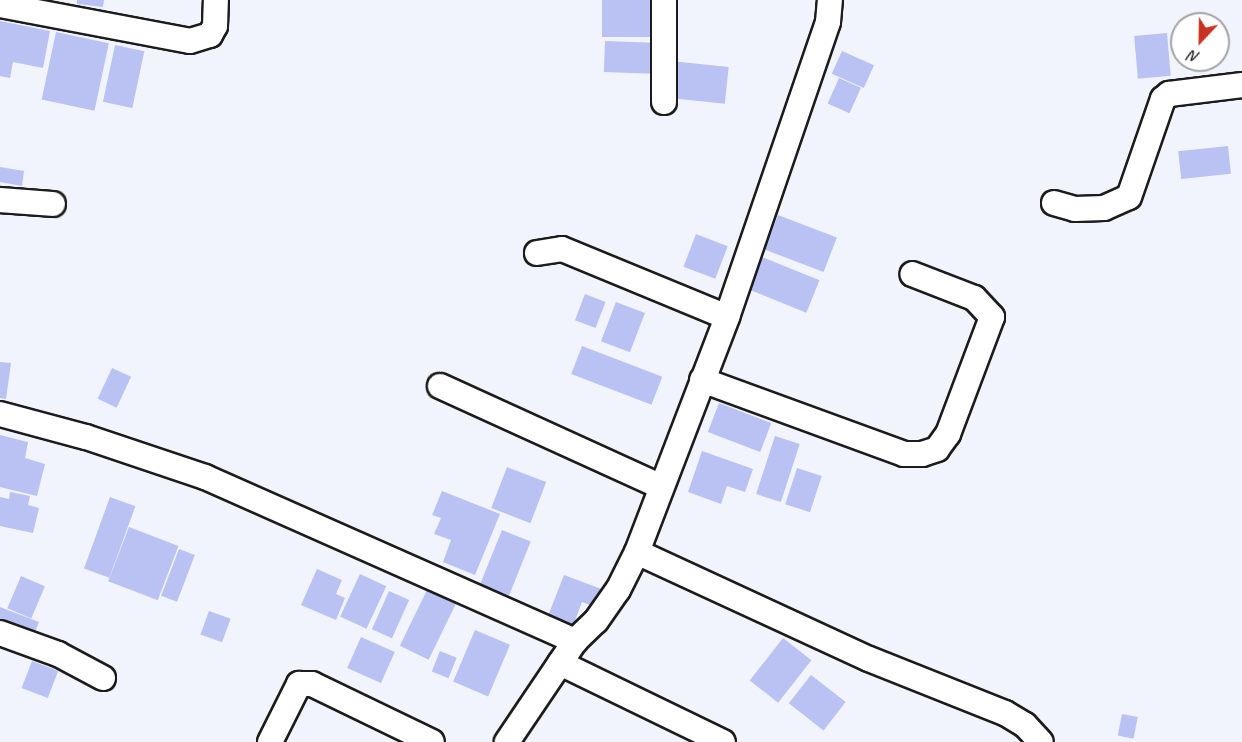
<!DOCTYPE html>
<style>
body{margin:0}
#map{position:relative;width:1242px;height:742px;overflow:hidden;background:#f1f3fd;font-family:Caveat,sans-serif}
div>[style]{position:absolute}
.building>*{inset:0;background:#b9c2f3;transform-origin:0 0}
.roads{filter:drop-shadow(2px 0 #1c1c1c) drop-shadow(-2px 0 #1c1c1c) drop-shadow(0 2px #1c1c1c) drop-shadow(0 -2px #1c1c1c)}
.minor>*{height:24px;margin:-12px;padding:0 12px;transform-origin:12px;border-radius:12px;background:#fff}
span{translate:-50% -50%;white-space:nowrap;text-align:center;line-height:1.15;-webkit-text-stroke:6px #fff;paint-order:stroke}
.north{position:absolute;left:1170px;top:12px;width:60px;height:60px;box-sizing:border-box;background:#fff;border:2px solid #a4a4a4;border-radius:50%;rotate:202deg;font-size:16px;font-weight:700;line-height:24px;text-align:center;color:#1c1c1c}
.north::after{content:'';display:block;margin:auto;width:21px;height:27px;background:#c8321e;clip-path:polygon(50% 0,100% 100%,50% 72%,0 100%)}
</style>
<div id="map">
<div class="building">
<i style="clip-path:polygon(77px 0,104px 0,103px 7px,77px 4px)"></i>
<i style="left:602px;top:0;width:58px;height:37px"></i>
<i style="clip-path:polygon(0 21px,50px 31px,43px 68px,13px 62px,10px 78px,0 76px)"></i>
<i style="left:56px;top:32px;width:54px;height:69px;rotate:12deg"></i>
<i style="left:1167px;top:33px;width:43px;height:33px;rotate:85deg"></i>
<i style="left:605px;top:41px;width:55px;height:31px;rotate:2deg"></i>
<i style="left:115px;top:45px;width:30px;height:58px;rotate:12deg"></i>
<i style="left:842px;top:51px;width:35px;height:25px;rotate:24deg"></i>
<i style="left:671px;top:61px;width:58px;height:37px;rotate:6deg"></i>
<i style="left:839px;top:78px;width:24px;height:28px;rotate:24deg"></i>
<i style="left:1228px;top:146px;width:28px;height:50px;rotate:84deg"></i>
<i style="clip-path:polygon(0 167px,24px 171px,22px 186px,0 182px)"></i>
<i style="left:778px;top:215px;width:63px;height:37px;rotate:21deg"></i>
<i style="left:696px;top:234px;width:34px;height:35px;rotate:21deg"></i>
<i style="left:762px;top:257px;width:62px;height:35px;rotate:22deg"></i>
<i style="left:585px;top:294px;width:22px;height:28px;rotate:21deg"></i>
<i style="left:616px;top:302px;width:31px;height:42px;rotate:21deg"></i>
<i style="left:582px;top:346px;width:86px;height:30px;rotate:21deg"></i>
<i style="clip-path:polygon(0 362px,11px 363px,6px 399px,0 398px)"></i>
<i style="left:112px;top:368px;width:21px;height:34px;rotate:25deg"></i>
<i style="left:719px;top:403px;width:56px;height:31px;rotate:21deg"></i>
<i style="clip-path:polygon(0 435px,28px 442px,25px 458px,45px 464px,37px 496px,0 487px)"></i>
<i style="left:775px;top:436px;width:26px;height:61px;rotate:18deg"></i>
<i style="clip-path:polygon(702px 451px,753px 469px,745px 492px,727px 486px,721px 504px,688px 492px)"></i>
<i style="left:507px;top:467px;width:42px;height:44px;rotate:21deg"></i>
<i style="left:797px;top:468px;width:26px;height:38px;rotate:18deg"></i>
<i style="clip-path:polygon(442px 491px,500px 514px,475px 575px,443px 562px,451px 540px,434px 534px,441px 518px,432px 515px)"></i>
<i style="clip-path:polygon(10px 492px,30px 496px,28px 505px,39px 508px,33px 533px,0 526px,0 497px,9px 499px)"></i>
<i style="left:110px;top:497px;width:27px;height:76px;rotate:20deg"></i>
<i style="left:129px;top:527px;width:53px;height:58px;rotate:21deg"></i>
<i style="left:502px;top:530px;width:31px;height:58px;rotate:22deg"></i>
<i style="left:179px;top:549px;width:17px;height:50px;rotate:21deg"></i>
<i style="clip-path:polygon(317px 569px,342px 580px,336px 594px,345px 598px,336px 620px,301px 605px)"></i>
<i style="left:360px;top:574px;width:29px;height:47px;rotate:25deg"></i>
<i style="clip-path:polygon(564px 575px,604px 590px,597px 608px,582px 602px,573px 626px,548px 616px)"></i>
<i style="left:21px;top:576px;width:26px;height:35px;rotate:23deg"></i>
<i style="left:427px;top:590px;width:32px;height:62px;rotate:26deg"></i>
<i style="left:389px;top:591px;width:22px;height:42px;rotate:24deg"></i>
<i style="clip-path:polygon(0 607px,39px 622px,31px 642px,0 630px)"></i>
<i style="left:209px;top:611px;width:23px;height:25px;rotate:20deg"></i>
<i style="left:475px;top:630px;width:38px;height:56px;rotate:23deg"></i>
<i style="left:361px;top:637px;width:37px;height:34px;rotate:24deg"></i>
<i style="left:783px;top:638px;width:36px;height:54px;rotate:38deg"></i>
<i style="left:440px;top:651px;width:18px;height:22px;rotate:22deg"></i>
<i style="left:32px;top:661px;width:28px;height:29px;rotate:21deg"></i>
<i style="left:811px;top:675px;width:44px;height:36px;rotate:38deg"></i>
<i style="left:1122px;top:714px;width:16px;height:22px;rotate:11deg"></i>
</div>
<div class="roads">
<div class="minor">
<i style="left:0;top:5px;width:193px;rotate:10.7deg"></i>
<i style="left:190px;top:41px;width:21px;rotate:-17deg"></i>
<i style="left:210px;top:35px;width:10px;rotate:-61deg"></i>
<i style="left:215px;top:26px;width:26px;rotate:-88deg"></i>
<i style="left:664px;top:102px;width:102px;rotate:-90deg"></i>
<i style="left:0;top:200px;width:53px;rotate:4.3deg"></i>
<i style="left:1054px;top:203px;width:22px;rotate:16deg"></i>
<i style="left:1075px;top:209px;width:29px;rotate:-2deg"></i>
<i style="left:1104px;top:208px;width:27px;rotate:-24deg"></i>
<i style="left:1129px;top:197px;width:104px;rotate:-70.9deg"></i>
<i style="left:1163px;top:99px;width:8px;rotate:-40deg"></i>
<i style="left:1169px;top:94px;width:74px;rotate:-7deg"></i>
<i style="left:537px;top:253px;width:25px;rotate:-9deg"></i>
<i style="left:562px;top:249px;width:178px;rotate:22.4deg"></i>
<i style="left:702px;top:380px;width:215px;rotate:20.1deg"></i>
<i style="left:904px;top:454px;width:18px"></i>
<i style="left:922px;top:454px;width:16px;rotate:-18deg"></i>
<i style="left:937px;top:449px;width:19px;rotate:-54deg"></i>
<i style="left:948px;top:434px;width:125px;rotate:-69.4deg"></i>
<i style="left:992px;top:317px;width:26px;rotate:-133deg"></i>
<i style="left:974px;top:298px;width:66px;rotate:-158.8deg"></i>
<i style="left:440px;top:386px;width:241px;rotate:24.5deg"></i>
<i style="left:0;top:414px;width:89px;rotate:15deg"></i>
<i style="left:86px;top:437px;width:126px;rotate:18.6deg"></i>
<i style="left:205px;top:477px;width:405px;rotate:23.9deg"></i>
<i style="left:575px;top:641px;width:122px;rotate:124deg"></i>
<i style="left:637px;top:552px;width:255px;rotate:24.8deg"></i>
<i style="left:869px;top:659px;width:146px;rotate:21.7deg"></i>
<i style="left:1005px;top:713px;width:23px;rotate:31deg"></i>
<i style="left:1025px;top:725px;width:23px;rotate:47deg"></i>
<i style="left:0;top:633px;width:62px;rotate:19.9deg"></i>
<i style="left:58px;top:654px;width:51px;rotate:28.1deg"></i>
<i style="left:575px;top:641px;width:29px;rotate:-44deg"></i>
<i style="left:596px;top:621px;width:38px;rotate:-55deg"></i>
<i style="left:618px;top:590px;width:42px;rotate:-63.4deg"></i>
<i style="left:637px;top:552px;width:252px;rotate:-69deg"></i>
<i style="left:727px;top:317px;width:312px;rotate:-71.1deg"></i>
<i style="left:828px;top:22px;width:22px;rotate:-85deg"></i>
<i style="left:560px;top:663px;width:181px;rotate:25.9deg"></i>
<i style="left:270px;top:742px;width:65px;rotate:-63.4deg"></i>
<i style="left:299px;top:684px;width:13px"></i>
<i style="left:312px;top:684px;width:133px;rotate:25.8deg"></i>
</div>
</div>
<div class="north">N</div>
</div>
